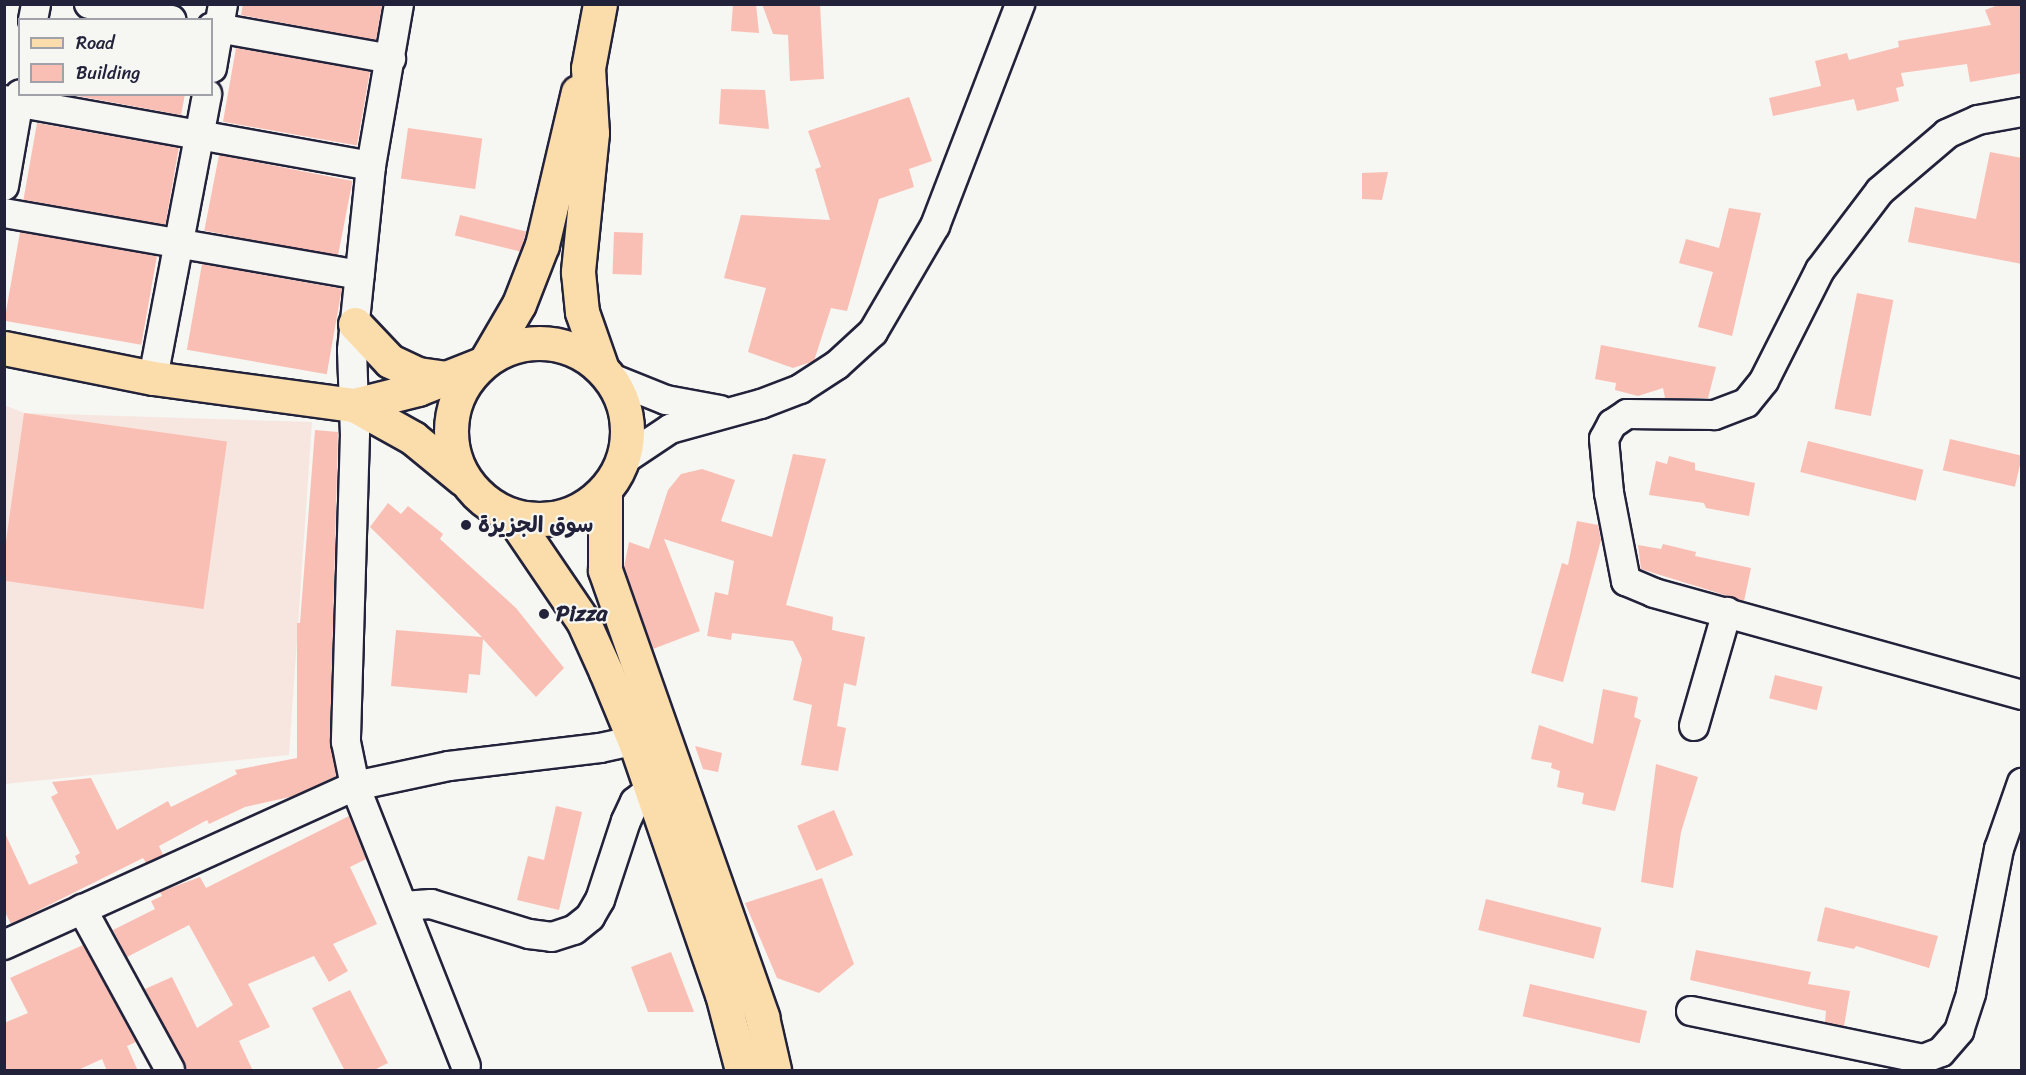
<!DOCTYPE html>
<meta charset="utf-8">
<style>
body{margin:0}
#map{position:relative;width:2026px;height:1075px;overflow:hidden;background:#f6f6f2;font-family:Sriracha,"Playpen Sans Arabic",sans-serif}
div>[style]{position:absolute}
.built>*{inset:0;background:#f7e6df}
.building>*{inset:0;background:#fabfb4;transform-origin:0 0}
.roads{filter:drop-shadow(2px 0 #22223b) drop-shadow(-2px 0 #22223b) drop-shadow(0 2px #22223b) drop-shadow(0 -2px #22223b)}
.minor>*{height:28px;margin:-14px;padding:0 14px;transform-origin:14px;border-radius:14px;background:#f6f6f2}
.major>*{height:33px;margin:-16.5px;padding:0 16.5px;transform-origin:16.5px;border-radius:16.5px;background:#fbddab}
.major>.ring{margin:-16.5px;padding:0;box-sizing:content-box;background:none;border:33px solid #fbddab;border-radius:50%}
.dots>*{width:16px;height:16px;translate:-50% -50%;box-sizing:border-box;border:3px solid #f6f6f2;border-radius:50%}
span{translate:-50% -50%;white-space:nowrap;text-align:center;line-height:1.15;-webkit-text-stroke:4.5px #f6f6f2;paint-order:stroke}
.poi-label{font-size:22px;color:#22223b;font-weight:700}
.left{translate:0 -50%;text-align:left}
.frame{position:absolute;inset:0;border:6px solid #22223b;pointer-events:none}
.legend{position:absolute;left:18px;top:18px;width:195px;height:78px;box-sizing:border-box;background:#f6f6f2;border:2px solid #a1a1a9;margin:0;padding:8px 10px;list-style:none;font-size:18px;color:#22223b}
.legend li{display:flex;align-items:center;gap:12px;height:30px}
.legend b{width:30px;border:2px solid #a1a1a9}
</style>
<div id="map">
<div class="built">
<i style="clip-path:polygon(4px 405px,24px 413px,312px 422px,289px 755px,5px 784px)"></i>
</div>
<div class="building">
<i style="clip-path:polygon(243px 4px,382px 4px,376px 40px,241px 15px)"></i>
<i style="clip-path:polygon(733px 4px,756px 4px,759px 33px,731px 31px)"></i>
<i style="clip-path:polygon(762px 4px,820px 4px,824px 79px,790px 81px,788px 35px,773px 34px)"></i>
<i style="clip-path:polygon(2001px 4px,2022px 4px,2022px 73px,1970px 82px,1967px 64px,1901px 73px,1904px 86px,1896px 88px,1899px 101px,1857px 111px,1854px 99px,1773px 116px,1769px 98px,1821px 86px,1815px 61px,1847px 53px,1849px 60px,1899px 47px,1898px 41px,1991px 25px,1985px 10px)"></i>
<i style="left:236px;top:48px;width:136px;height:75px;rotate:10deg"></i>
<i style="clip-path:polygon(721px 89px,765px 90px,769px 129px,719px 124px)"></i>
<i style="clip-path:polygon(67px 94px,185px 94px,181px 115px)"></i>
<i style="clip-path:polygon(909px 97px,932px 161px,909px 169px,914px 187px,879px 199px,847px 311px,831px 308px,814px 361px,793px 368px,748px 352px,766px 288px,724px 278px,741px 215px,830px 220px,815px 169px,821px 167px,808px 131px)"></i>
<i style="left:37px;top:123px;width:144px;height:78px;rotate:10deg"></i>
<i style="left:408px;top:128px;width:75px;height:51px;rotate:8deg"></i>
<i style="clip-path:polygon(1990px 152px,2022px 158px,2022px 264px,1908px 242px,1915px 207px,1976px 219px)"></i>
<i style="left:219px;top:155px;width:136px;height:77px;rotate:11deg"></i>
<i style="clip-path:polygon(1388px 172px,1382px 200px,1362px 199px,1362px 173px)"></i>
<i style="clip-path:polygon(1729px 208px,1761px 213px,1732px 336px,1698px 327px,1713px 272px,1679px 263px,1686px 239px,1719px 248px)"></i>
<i style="left:460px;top:215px;width:68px;height:21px;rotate:14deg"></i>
<i style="left:20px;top:232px;width:139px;height:90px;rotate:10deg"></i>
<i style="left:614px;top:232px;width:29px;height:42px;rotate:2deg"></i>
<i style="left:202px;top:264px;width:142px;height:87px;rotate:10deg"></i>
<i style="left:1857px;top:293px;width:37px;height:118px;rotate:11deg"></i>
<i style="clip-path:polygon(1601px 345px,1716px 367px,1708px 398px,1665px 398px,1663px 388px,1638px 396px,1615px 390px,1616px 383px,1595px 379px)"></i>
<i style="left:24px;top:413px;width:205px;height:169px;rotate:8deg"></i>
<i style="clip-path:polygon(315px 430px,338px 432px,330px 742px,336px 776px,294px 796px,245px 807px,209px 824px,207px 820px,159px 846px,163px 855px,146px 863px,143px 858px,11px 924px,4px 910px,4px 831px,29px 885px,78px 863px,75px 856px,80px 853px,51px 797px,58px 793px,52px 782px,91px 778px,117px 830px,168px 801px,171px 807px,237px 774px,235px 770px,297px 758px,297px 623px,300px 623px)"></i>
<i style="left:1950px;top:439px;width:74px;height:32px;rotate:13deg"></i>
<i style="left:1808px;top:441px;width:119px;height:32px;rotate:14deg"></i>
<i style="clip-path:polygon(793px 454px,826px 459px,786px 605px,833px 617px,832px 630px,865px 637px,856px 686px,844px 683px,837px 726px,846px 728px,838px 771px,801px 765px,812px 705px,793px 700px,802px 659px,793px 641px,732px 633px,731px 640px,707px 636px,715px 592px,728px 595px,734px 561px,664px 539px,700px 631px,653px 649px,624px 567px,629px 542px,649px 549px,668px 490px,681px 474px,702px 469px,735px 480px,721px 521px,772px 537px)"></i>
<i style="clip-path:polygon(1669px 456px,1695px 463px,1695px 470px,1755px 483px,1749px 516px,1706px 508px,1704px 503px,1649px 495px,1656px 461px,1667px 464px)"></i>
<i style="clip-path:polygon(388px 503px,401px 514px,408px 506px,443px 534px,440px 539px,516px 608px,564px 668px,536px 697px,483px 639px,480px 675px,469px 674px,467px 693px,391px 686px,396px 630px,482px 637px,370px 527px)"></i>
<i style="clip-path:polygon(1577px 521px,1598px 525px,1601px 540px,1563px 682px,1531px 673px,1562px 563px,1568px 565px)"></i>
<i style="clip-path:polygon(1663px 544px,1696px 552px,1695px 556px,1751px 568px,1744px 601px,1641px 569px,1638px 545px,1661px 549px)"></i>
<i style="left:1775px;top:675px;width:49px;height:24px;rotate:14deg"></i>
<i style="clip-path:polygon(1603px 689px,1638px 697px,1634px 717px,1641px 720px,1615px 811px,1582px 804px,1584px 793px,1557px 787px,1560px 771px,1551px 768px,1552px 763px,1531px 759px,1539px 725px,1593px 744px)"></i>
<i style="clip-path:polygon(695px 746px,722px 753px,718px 772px,703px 769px)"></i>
<i style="clip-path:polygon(1656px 764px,1698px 777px,1681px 832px,1673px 888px,1641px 882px)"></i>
<i style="clip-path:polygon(556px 806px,582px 812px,559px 910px,517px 900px,528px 856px,544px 860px)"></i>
<i style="left:834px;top:810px;width:49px;height:40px;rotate:67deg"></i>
<i style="clip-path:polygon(349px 816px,366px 859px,350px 867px,377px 924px,333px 944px,348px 971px,329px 982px,314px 956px,248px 984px,270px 1027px,239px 1041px,253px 1071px,186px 1071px,145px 989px,172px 977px,197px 1028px,233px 1005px,189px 925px,127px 957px,113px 930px,155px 909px,151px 901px,162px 896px,160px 892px,200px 877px,206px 888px)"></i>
<i style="clip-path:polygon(822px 878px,854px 964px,819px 993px,777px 978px,745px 903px)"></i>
<i style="left:1486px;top:899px;width:119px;height:32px;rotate:14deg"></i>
<i style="clip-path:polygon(1825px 907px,1938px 936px,1929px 968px,1856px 946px,1854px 949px,1817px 941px)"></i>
<i style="clip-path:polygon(83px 945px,136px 1042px,127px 1046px,138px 1071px,107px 1071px,102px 1059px,76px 1071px,4px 1071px,4px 1023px,28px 1013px,10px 978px)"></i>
<i style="clip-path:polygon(1696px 950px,1811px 972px,1808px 984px,1850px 991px,1844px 1026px,1825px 1022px,1826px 1011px,1690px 980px)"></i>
<i style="clip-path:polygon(671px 952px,694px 1012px,648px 1012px,631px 967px)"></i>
<i style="left:1530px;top:984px;width:120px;height:33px;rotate:13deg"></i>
<i style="clip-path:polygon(350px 990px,388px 1063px,372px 1071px,345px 1071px,312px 1008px)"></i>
</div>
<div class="roads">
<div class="minor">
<i style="left:89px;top:4px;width:84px;rotate:11deg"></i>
<i style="left:399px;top:4px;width:164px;rotate:99.8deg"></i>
<i style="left:371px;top:166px;width:185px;rotate:95.9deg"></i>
<i style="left:352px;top:350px;width:84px;rotate:88deg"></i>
<i style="left:355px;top:434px;width:308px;rotate:91.7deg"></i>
<i style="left:346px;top:742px;width:45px;rotate:78.4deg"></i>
<i style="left:355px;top:786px;width:301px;rotate:68.4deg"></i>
<i style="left:33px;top:20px;width:16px;rotate:-79deg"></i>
<i style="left:212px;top:27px;width:182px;rotate:10.1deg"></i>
<i style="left:212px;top:68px;width:65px;rotate:-80.2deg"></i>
<i style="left:4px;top:100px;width:373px;rotate:10.2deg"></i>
<i style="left:2022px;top:112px;width:45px;rotate:169.7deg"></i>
<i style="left:1978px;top:120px;width:34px;rotate:156deg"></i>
<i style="left:1947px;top:134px;width:88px;rotate:139.6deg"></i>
<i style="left:1880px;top:191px;width:99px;rotate:127.2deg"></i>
<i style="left:1820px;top:270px;width:124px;rotate:116.8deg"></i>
<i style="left:1764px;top:381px;width:28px;rotate:129deg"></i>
<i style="left:1746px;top:403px;width:34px;rotate:159deg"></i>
<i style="left:1714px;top:415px;width:87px;rotate:-179.3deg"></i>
<i style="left:1627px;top:414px;width:18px;rotate:146deg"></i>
<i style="left:1612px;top:424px;width:17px;rotate:118deg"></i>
<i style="left:1604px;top:439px;width:54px;rotate:84.7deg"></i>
<i style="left:1609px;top:493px;width:90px;rotate:79.1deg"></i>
<i style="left:1626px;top:581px;width:30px;rotate:23deg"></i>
<i style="left:1654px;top:593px;width:382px;rotate:15.5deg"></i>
<i style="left:4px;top:186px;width:93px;rotate:-80.1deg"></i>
<i style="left:4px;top:213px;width:361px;rotate:9.9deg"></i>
<i style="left:153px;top:378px;width:289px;rotate:-79.2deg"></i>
<i style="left:611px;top:378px;width:59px;rotate:21.8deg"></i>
<i style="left:666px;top:400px;width:55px;rotate:10.5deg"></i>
<i style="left:622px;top:461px;width:58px;rotate:-33.7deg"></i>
<i style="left:670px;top:429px;width:94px;rotate:-15.4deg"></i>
<i style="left:761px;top:404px;width:42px;rotate:-21deg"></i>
<i style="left:800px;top:389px;width:44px;rotate:-33deg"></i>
<i style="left:837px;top:365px;width:49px;rotate:-42.5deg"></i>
<i style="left:873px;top:332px;width:123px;rotate:-59.7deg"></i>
<i style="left:935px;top:226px;width:238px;rotate:-69deg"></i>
<i style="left:1694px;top:726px;width:119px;rotate:-73.9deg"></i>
<i style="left:403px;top:906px;width:28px;rotate:-4deg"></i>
<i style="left:431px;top:904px;width:102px;rotate:17deg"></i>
<i style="left:529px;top:934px;width:23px;rotate:7deg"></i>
<i style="left:552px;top:937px;width:23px;rotate:-18deg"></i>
<i style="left:574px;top:930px;width:21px;rotate:-39deg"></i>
<i style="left:590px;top:917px;width:20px;rotate:-60deg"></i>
<i style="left:600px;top:900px;width:83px;rotate:-71.8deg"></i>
<i style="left:626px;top:821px;width:21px;rotate:-65deg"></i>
<i style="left:635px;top:802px;width:21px;rotate:-39deg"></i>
<i style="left:82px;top:909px;width:183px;rotate:61.3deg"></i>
<i style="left:4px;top:945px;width:385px;rotate:-24.4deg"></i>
<i style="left:355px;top:786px;width:96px;rotate:-12deg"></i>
<i style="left:449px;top:766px;width:152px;rotate:-6.8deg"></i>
<i style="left:600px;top:748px;width:56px;rotate:-12.3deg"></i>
<i style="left:1691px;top:1011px;width:237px;rotate:11.7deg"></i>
<i style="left:1923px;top:1059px;width:19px;rotate:-21deg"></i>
<i style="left:1941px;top:1052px;width:28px;rotate:-49deg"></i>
<i style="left:1959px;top:1031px;width:40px;rotate:-72deg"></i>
<i style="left:1971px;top:993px;width:147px;rotate:-79deg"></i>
<i style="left:1999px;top:849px;width:70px;rotate:-70.8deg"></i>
</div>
<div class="major">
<i style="left:600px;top:4px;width:65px;rotate:100.6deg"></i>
<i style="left:588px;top:68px;width:65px;rotate:86.5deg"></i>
<i style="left:592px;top:133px;width:140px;rotate:95.8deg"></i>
<i style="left:578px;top:272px;width:40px;rotate:84.3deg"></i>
<i style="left:582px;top:312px;width:60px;rotate:70.7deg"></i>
<i style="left:355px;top:324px;width:51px;rotate:46.6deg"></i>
<i style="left:390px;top:361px;width:31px;rotate:25deg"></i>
<i style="left:418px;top:374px;width:29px;rotate:8deg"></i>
<i class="ring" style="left:451px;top:343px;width:143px;height:143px"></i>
<i style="left:4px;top:348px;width:152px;rotate:11.4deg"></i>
<i style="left:153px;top:378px;width:203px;rotate:7.7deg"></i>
<i style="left:354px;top:405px;width:68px;rotate:29.2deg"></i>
<i style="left:413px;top:438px;width:65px;rotate:39.4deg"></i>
<i style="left:488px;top:357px;width:61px;rotate:-59.7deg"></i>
<i style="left:519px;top:304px;width:63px;rotate:-68.7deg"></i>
<i style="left:542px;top:245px;width:157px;rotate:-76.8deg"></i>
<i style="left:354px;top:405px;width:66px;rotate:-14deg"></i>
<i style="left:418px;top:389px;width:66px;rotate:-21.5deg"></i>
<i style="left:605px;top:490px;width:80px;rotate:90deg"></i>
<i style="left:605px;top:570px;width:474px;rotate:70.6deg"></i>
<i style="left:762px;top:1017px;width:54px;rotate:77.2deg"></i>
<i style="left:511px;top:515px;width:128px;rotate:55.8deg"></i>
<i style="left:583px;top:621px;width:56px;rotate:65.7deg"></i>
<i style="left:606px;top:672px;width:76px;rotate:67.5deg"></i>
<i style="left:635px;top:742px;width:267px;rotate:71deg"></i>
<i style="left:722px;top:994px;width:79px;rotate:75.3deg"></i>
</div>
</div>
<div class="dots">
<i style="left:466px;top:525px;background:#22223b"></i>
<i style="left:544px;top:614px;background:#22223b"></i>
</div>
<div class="poi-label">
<span class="left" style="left:478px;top:525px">سوق الجزيزة</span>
<span class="left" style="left:556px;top:614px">Pizza</span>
</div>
<div class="frame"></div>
<ul class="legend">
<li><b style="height:8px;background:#fbddab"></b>Road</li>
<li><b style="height:16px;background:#fabfb4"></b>Building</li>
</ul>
</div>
